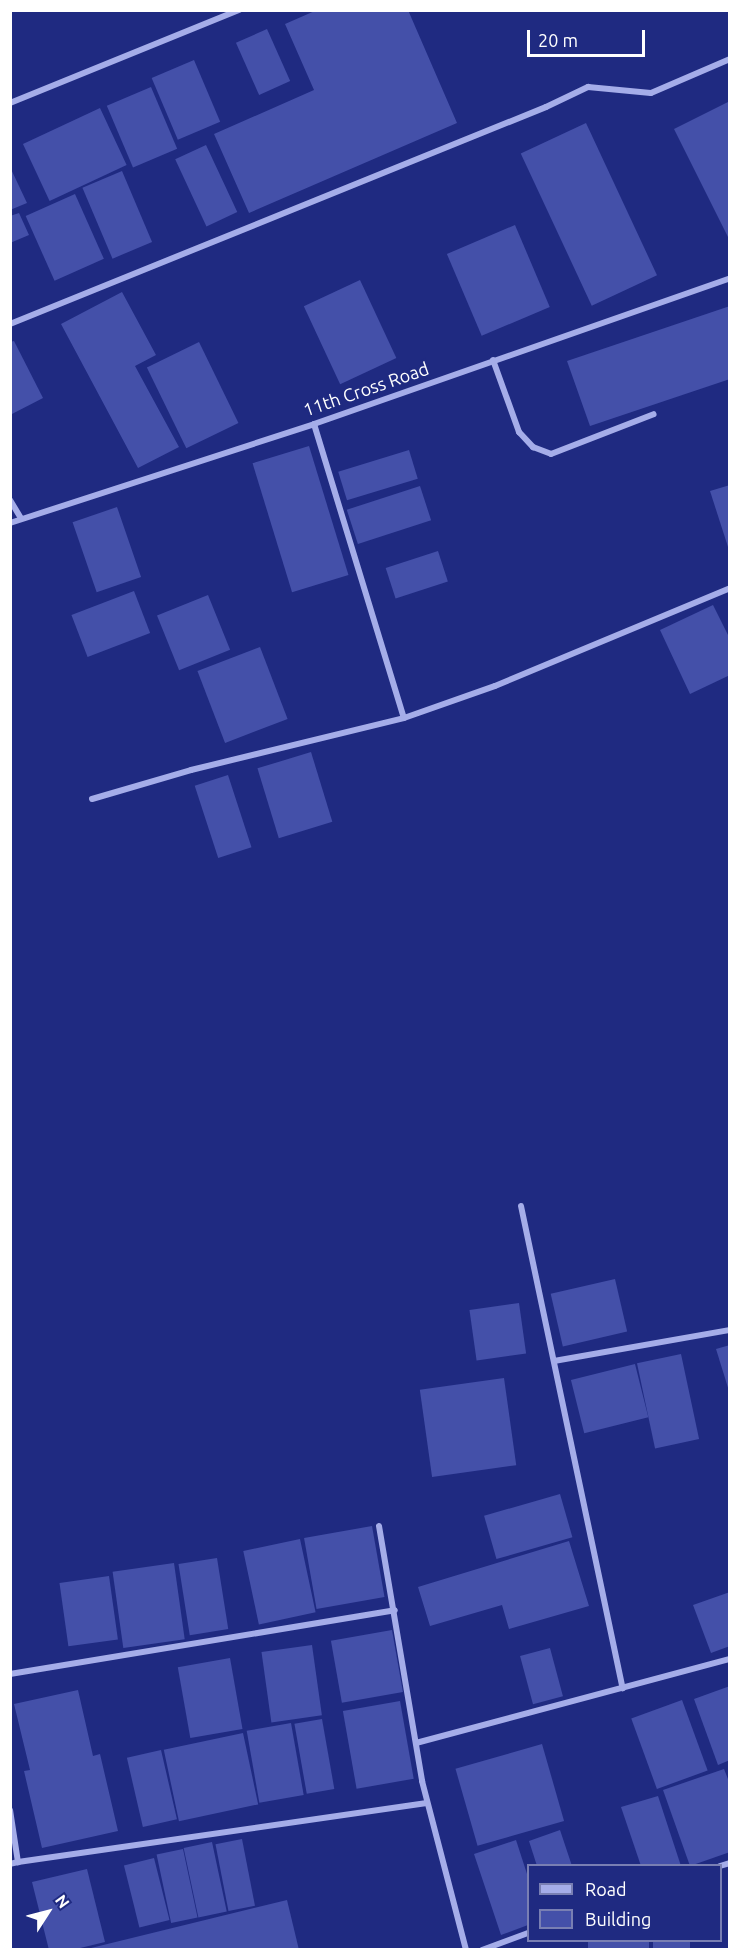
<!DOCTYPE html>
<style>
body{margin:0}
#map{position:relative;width:740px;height:1960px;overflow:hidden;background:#1f2a81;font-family:Ubuntu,sans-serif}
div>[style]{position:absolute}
.building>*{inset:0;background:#4450a9;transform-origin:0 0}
.minor>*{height:6px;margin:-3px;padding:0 3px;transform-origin:3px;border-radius:3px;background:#a5ade9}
span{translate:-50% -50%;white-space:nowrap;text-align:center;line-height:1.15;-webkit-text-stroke:4.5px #1f2a81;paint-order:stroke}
.street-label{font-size:18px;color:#fff}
.frame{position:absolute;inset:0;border:12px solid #fff;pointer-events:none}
.legend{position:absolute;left:527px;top:1864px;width:195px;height:78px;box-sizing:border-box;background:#1f2a81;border:2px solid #797fb3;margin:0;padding:8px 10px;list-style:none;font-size:18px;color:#fff}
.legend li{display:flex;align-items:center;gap:12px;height:30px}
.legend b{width:30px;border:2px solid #797fb3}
.north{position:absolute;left:18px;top:1882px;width:60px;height:60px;-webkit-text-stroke:4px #1f2a81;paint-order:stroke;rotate:54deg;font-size:16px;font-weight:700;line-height:24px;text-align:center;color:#fff}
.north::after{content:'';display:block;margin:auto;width:21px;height:27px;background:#fff;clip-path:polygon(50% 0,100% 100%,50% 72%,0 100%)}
.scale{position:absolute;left:527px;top:30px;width:118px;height:27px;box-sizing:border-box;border:3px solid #fff;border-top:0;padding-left:8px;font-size:18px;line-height:21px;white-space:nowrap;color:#fff;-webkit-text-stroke:4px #1f2a81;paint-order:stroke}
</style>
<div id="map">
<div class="building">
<i style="clip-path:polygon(317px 10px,408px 10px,457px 123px,249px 213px,214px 134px,314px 90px,285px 24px)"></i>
<i style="left:267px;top:29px;width:57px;height:34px;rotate:66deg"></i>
<i style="left:194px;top:60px;width:67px;height:46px;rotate:67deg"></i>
<i style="left:151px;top:87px;width:67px;height:48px;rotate:67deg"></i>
<i style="clip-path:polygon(730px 101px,730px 241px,674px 129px)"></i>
<i style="left:100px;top:108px;width:63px;height:85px;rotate:65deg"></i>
<i style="left:586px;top:123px;width:168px;height:72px;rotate:65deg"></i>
<i style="left:206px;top:145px;width:74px;height:34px;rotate:65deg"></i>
<i style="clip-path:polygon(10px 167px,27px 203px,10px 210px)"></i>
<i style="left:122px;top:171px;width:77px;height:43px;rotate:67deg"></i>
<i style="left:75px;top:194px;width:71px;height:54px;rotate:66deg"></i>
<i style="clip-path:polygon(19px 213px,29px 235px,10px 243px,10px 216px)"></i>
<i style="left:515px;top:225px;width:89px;height:74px;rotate:67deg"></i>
<i style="left:360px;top:280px;width:86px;height:62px;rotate:65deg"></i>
<i style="clip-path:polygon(122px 292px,156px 355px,135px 366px,179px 447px,138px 468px,61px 324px)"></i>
<i style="clip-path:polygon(730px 306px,730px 379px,590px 426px,567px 361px)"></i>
<i style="clip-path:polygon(14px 341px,43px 398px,10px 415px,10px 342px)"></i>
<i style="left:199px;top:342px;width:90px;height:58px;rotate:64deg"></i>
<i style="left:309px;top:446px;width:135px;height:59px;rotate:73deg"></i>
<i style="left:409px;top:450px;width:30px;height:74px;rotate:73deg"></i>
<i style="clip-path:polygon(730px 485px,730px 550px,729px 550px,710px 491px)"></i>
<i style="left:420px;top:486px;width:36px;height:77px;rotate:72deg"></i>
<i style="left:117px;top:507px;width:74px;height:47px;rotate:71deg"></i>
<i style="left:438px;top:551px;width:32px;height:55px;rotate:72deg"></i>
<i style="left:134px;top:591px;width:45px;height:67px;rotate:69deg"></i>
<i style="left:208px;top:595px;width:59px;height:55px;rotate:68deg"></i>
<i style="clip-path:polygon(713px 605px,730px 639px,730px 675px,690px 694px,660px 630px)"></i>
<i style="left:260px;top:647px;width:77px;height:67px;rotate:69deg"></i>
<i style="left:311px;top:752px;width:73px;height:56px;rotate:73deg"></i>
<i style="left:228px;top:775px;width:76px;height:35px;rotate:72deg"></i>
<i style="left:615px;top:1279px;width:54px;height:66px;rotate:77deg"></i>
<i style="left:519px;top:1303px;width:51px;height:50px;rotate:82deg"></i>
<i style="clip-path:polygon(730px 1345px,730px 1391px,729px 1391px,716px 1349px)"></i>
<i style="left:681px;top:1354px;width:87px;height:45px;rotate:78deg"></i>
<i style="left:635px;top:1364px;width:55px;height:66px;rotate:76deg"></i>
<i style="left:504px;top:1378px;width:88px;height:85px;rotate:82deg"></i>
<i style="left:560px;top:1494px;width:45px;height:79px;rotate:74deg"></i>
<i style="left:372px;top:1526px;width:72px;height:69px;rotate:80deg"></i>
<i style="left:300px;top:1539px;width:75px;height:58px;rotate:78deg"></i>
<i style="clip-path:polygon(569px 1541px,589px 1606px,509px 1629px,502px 1605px,430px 1626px,418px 1587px)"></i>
<i style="left:217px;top:1558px;width:72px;height:39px;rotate:81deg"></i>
<i style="left:174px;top:1563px;width:77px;height:62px;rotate:82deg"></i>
<i style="left:109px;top:1576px;width:64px;height:50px;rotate:82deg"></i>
<i style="clip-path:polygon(730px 1592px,730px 1646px,711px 1653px,693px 1605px)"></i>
<i style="left:392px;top:1630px;width:63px;height:62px;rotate:80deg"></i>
<i style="left:312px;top:1645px;width:71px;height:51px;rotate:82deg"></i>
<i style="left:550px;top:1648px;width:50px;height:31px;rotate:75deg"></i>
<i style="left:230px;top:1658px;width:72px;height:53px;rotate:80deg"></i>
<i style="clip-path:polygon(730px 1686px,730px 1760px,718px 1765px,694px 1699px)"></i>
<i style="clip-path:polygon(78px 1690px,93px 1756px,100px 1754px,118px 1831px,42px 1848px,24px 1771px,30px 1770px,14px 1704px)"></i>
<i style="left:682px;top:1700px;width:75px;height:54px;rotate:70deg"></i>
<i style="left:400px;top:1701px;width:79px;height:58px;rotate:80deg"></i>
<i style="left:322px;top:1719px;width:71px;height:28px;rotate:80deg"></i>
<i style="left:291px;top:1723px;width:73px;height:45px;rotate:80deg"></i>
<i style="left:243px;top:1733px;width:73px;height:81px;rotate:78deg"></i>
<i style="left:542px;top:1744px;width:80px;height:90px;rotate:74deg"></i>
<i style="left:161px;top:1750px;width:71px;height:35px;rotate:77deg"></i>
<i style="clip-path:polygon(724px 1769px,730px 1784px,730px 1852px,690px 1866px,663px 1790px)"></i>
<i style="clip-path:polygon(658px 1796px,681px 1866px,641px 1866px,621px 1807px)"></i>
<i style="clip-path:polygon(560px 1830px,572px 1866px,537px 1866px,529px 1841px)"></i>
<i style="left:242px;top:1839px;width:68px;height:27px;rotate:79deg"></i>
<i style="clip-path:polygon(516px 1840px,528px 1877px,528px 1925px,501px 1935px,474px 1854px)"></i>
<i style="left:212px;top:1842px;width:71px;height:29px;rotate:78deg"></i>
<i style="left:183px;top:1849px;width:70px;height:27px;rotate:78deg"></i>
<i style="left:154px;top:1858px;width:64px;height:31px;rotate:76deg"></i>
<i style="clip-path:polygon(87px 1869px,105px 1942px,72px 1950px,49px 1950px,32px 1882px)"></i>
<i style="clip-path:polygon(287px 1900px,299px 1950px,87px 1950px,87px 1949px)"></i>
<i style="left:588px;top:1940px;width:61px;height:10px"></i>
<i style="left:653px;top:1940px;width:37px;height:10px"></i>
</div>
<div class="minor">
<i style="left:10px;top:103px;width:247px;rotate:-22.1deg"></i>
<i style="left:10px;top:324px;width:578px;rotate:-22.04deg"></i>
<i style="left:546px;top:107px;width:47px;rotate:-25.5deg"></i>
<i style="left:588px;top:87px;width:63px;rotate:5.4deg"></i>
<i style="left:651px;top:93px;width:86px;rotate:-23.3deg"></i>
<i style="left:493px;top:360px;width:77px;rotate:70.1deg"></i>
<i style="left:519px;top:432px;width:21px;rotate:47deg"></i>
<i style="left:533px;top:447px;width:19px;rotate:21deg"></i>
<i style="left:551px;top:454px;width:110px;rotate:-21.2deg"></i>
<i style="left:314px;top:424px;width:307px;rotate:73deg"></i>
<i style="left:10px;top:500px;width:21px;rotate:59deg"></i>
<i style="left:10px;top:523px;width:320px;rotate:-18deg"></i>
<i style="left:314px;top:424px;width:441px;rotate:-19.3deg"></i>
<i style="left:92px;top:799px;width:103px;rotate:-16.3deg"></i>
<i style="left:191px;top:770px;width:219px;rotate:-13.7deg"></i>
<i style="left:404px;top:718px;width:96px;rotate:-19.4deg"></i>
<i style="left:495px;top:686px;width:255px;rotate:-22.6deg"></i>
<i style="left:521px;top:1206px;width:493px;rotate:78.1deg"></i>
<i style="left:554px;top:1361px;width:179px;rotate:-10deg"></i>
<i style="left:379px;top:1526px;width:259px;rotate:80.4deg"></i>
<i style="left:422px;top:1781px;width:175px;rotate:75.4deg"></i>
<i style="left:10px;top:1674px;width:390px;rotate:-9.4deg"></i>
<i style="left:416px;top:1743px;width:325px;rotate:-15deg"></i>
<i style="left:10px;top:1810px;width:53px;rotate:81.3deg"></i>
<i style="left:18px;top:1862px;width:8px;rotate:166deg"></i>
<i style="left:18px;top:1862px;width:413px;rotate:-8.2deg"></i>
<i style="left:720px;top:1866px;width:10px;rotate:-17deg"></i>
<i style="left:482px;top:1950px;width:49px;rotate:-20.3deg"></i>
</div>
<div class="street-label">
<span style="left:366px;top:389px;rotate:-19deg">11th Cross Road</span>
</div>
<div class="frame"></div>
<ul class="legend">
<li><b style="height:8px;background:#a5ade9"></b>Road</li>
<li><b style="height:16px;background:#4450a9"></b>Building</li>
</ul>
<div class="north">N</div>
<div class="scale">20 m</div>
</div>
